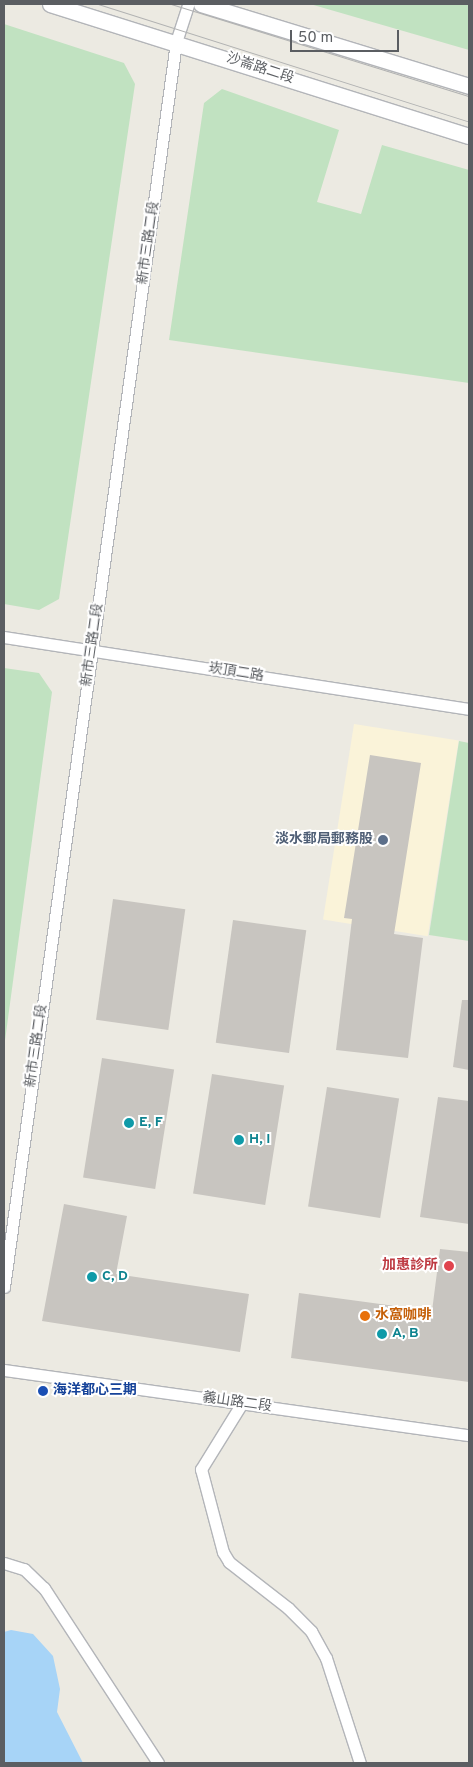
<!DOCTYPE html>
<meta charset="utf-8">
<style>
body{margin:0}
#map{position:relative;width:473px;height:1767px;overflow:hidden;background:#eceae2;font-family:Overpass,"Noto Sans TC",sans-serif}
div>[style]{position:absolute}
.commercial>*{inset:0;background:#faf3d9;transform-origin:0 0}
.green>*{inset:0;background:#c1e2c1}
.water>*{inset:0;background:#a7d4f7}
.building>*{inset:0;background:#c8c5c0;transform-origin:0 0}
.roads{filter:drop-shadow(1px 0 #b3b5b9) drop-shadow(-1px 0 #b3b5b9) drop-shadow(0 1px #b3b5b9) drop-shadow(0 -1px #b3b5b9)}
.minor>*{height:11px;margin:-5.5px;padding:0 5.5px;transform-origin:5.5px;border-radius:5.5px;background:#fff}
.tertiary>*{height:15px;margin:-7.5px;padding:0 7.5px;transform-origin:7.5px;border-radius:7.5px;background:#fff}
.tram>*{height:1px;margin:-0.5px;padding:0 0.5px;transform-origin:0.5px;border-radius:0.5px;background:#b1b2b2}
.dots>*{width:14px;height:14px;translate:-50% -50%;box-sizing:border-box;border:2px solid #fff;border-radius:50%}
span{translate:-50% -50%;white-space:nowrap;text-align:center;line-height:1.15;-webkit-text-stroke:4px #fff;paint-order:stroke}
.street-label{font-size:14px;color:#5b5e62}
.service-label{font-size:14px;color:#4e5e75;font-weight:700}
.right{translate:-100% -50%;text-align:right}
.culture-label{font-size:14px;color:#0d838f;font-weight:700}
.left{translate:0 -50%;text-align:left}
.health-label{font-size:14px;color:#be3a42;font-weight:700}
.food-label{font-size:14px;color:#c56008;font-weight:700}
.transit-label{font-size:14px;color:#164399;font-weight:700}
.frame{position:absolute;inset:0;border:5px solid #5b5e62;pointer-events:none}
.scale{position:absolute;left:290px;top:30px;width:109px;height:22px;box-sizing:border-box;border:2px solid #5b5e62;border-top:0;padding-left:6px;font-size:15px;line-height:18px;white-space:nowrap;color:#5b5e62;-webkit-text-stroke:4px #fff;paint-order:stroke}
</style>
<div id="map">
<div class="commercial">
<i style="left:354px;top:724px;width:106px;height:198px;rotate:9deg"></i>
</div>
<div class="green">
<i style="clip-path:polygon(310px 4px,469px 4px,469px 50px)"></i>
<i style="clip-path:polygon(4px 24px,124px 63px,135px 84px,59px 599px,39px 610px,4px 604px)"></i>
<i style="clip-path:polygon(222px 89px,339px 130px,317px 202px,361px 214px,382px 145px,469px 170px,469px 383px,169px 340px,204px 103px)"></i>
<i style="clip-path:polygon(4px 668px,39px 673px,52px 692px,4px 1048px)"></i>
<i style="clip-path:polygon(459px 741px,469px 743px,469px 941px,429px 935px)"></i>
</div>
<div class="water">
<i style="clip-path:polygon(11px 1630px,33px 1634px,53px 1656px,60px 1689px,57px 1712px,83px 1763px,4px 1763px,4px 1632px)"></i>
</div>
<div class="building">
<i style="clip-path:polygon(370px 755px,421px 763px,394px 934px,423px 938px,408px 1058px,336px 1050px,352px 919px,344px 918px)"></i>
<i style="left:113px;top:899px;width:73px;height:122px;rotate:8deg"></i>
<i style="left:233px;top:920px;width:74px;height:124px;rotate:8deg"></i>
<i style="clip-path:polygon(462px 1000px,469px 1000px,469px 1070px,453px 1067px)"></i>
<i style="left:102px;top:1058px;width:73px;height:121px;rotate:9deg"></i>
<i style="left:212px;top:1074px;width:73px;height:121px;rotate:9deg"></i>
<i style="left:327px;top:1087px;width:73px;height:121px;rotate:9deg"></i>
<i style="clip-path:polygon(438px 1097px,469px 1101px,469px 1224px,420px 1217px)"></i>
<i style="clip-path:polygon(64px 1204px,127px 1216px,116px 1274px,249px 1294px,240px 1352px,42px 1321px)"></i>
<i style="clip-path:polygon(440px 1249px,469px 1252px,469px 1382px,291px 1358px,299px 1293px,432px 1311px)"></i>
</div>
<div class="roads">
<div class="minor">
<i style="left:4px;top:637px;width:471px;rotate:8.8deg"></i>
<i style="left:4px;top:1287px;width:1257px;rotate:-82.13deg"></i>
<i style="left:176px;top:42px;width:40px;rotate:-72deg"></i>
<i style="left:4px;top:1370px;width:470px;rotate:8deg"></i>
<i style="left:242px;top:1403px;width:78px;rotate:121.8deg"></i>
<i style="left:201px;top:1469px;width:86px;rotate:75.2deg"></i>
<i style="left:223px;top:1552px;width:12px;rotate:59deg"></i>
<i style="left:229px;top:1562px;width:75px;rotate:37.9deg"></i>
<i style="left:288px;top:1608px;width:33px;rotate:45deg"></i>
<i style="left:311px;top:1631px;width:31px;rotate:61deg"></i>
<i style="left:326px;top:1658px;width:110px;rotate:72.1deg"></i>
<i style="left:4px;top:1563px;width:21px;rotate:17deg"></i>
<i style="left:24px;top:1569px;width:28px;rotate:44deg"></i>
<i style="left:44px;top:1588px;width:209px;rotate:56.9deg"></i>
</div>
<div class="tertiary">
<i style="left:50px;top:4px;width:439px;rotate:17.5deg"></i>
<i style="left:201px;top:4px;width:280px;rotate:17deg"></i>
</div>
</div>
<div class="tram">
<i style="left:98px;top:4px;width:389px;rotate:17.6deg"></i>
<i style="left:171px;top:4px;width:312px;rotate:17.2deg"></i>
</div>
<div class="dots">
<i style="left:383px;top:840px;background:#5c6f8a"></i>
<i style="left:129px;top:1123px;background:#0f9aa8"></i>
<i style="left:239px;top:1140px;background:#0f9aa8"></i>
<i style="left:449px;top:1266px;background:#e0444e"></i>
<i style="left:92px;top:1277px;background:#0f9aa8"></i>
<i style="left:365px;top:1316px;background:#e8710a"></i>
<i style="left:382px;top:1334px;background:#0f9aa8"></i>
<i style="left:43px;top:1391px;background:#1a4fb4"></i>
</div>
<div class="street-label">
<span style="left:260px;top:69px;rotate:18deg">沙崙路二段</span>
<span style="left:149px;top:243px;rotate:-82deg">新市三路二段</span>
<span style="left:93px;top:645px;rotate:-82deg">新市三路二段</span>
<span style="left:236px;top:673px;rotate:9deg">崁頂二路</span>
<span style="left:37px;top:1046px;rotate:-82deg">新市三路二段</span>
<span style="left:237px;top:1403px;rotate:8deg">義山路二段</span>
</div>
<div class="service-label">
<span class="right" style="left:373px;top:840px">淡水郵局郵務股</span>
</div>
<div class="culture-label">
<span class="left" style="left:139px;top:1123px">E, F</span>
<span class="left" style="left:249px;top:1140px">H, I</span>
<span class="left" style="left:102px;top:1277px">C, D</span>
<span class="left" style="left:392px;top:1334px">A, B</span>
</div>
<div class="health-label">
<span class="right" style="left:438px;top:1266px">加惠診所</span>
</div>
<div class="food-label">
<span class="left" style="left:375px;top:1316px">水窩咖啡</span>
</div>
<div class="transit-label">
<span class="left" style="left:53px;top:1391px">海洋都心三期</span>
</div>
<div class="frame"></div>
<div class="scale">50 m</div>
</div>
